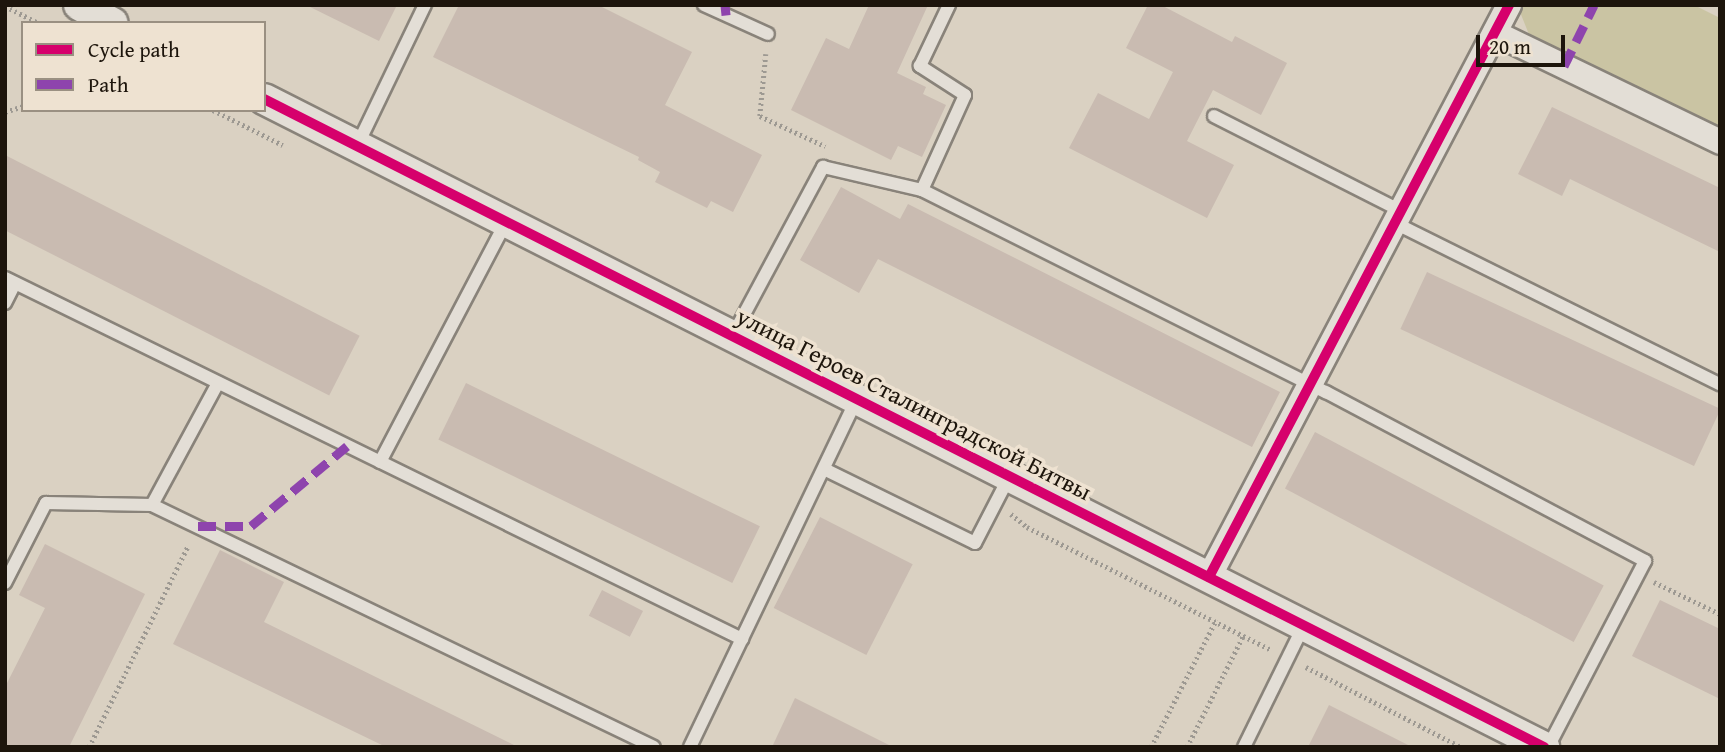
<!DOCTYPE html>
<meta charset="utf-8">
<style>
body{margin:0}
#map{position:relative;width:1725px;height:752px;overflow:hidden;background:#dad1c2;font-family:"Gentium Book Plus",serif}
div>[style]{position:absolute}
.green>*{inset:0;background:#cac4a3}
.building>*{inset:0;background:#c9bbb1;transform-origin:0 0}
.path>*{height:4.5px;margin-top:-2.25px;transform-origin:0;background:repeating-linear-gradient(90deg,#9d9992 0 2px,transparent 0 5.5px)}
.roads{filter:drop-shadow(2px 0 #89837a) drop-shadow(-2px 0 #89837a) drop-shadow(0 2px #89837a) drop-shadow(0 -2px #89837a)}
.service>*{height:12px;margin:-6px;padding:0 6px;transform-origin:6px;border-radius:6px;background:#e3ded6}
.minor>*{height:24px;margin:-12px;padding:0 12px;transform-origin:12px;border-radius:12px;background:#e3ded6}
.tertiary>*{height:30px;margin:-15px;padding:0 15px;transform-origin:15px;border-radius:15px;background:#e3ded6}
.quiet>*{height:9px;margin-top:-4.5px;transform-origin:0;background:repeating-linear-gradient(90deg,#8e44ad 0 18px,transparent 0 27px)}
.cycleway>*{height:10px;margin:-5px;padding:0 5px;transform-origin:5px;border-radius:5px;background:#d6006c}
span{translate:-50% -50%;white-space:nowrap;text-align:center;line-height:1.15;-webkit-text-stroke:7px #eee2d1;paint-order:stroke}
.street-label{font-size:24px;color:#1d150c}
.frame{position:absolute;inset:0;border:7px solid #1d150c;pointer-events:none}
.legend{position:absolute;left:21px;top:21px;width:245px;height:91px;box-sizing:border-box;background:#eee2d1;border:2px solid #9a9082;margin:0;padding:9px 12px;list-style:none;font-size:21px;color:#1d150c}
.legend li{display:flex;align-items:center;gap:14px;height:35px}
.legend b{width:35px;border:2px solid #9a9082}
.scale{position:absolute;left:1476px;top:35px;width:89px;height:32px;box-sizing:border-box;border:4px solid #1d150c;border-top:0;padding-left:9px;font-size:21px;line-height:24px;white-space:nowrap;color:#1d150c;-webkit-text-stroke:5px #eee2d1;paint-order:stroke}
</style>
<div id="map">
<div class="green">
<i style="clip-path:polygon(1523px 5px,1694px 5px,1720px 18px,1720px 133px,1532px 42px,1520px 12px)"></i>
</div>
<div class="building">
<i style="clip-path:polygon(306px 5px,397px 5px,379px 41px)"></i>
<i style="clip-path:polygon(459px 5px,598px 5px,692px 52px,665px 105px,762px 155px,733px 212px,711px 201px,707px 208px,655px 182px,660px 172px,638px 160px,639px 157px,433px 57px)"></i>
<i style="clip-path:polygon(869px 5px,928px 5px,897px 73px,926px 87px,923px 94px,946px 105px,922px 157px,898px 146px,891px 160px,791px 110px,826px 38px,849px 49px)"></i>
<i style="clip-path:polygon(1148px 5px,1161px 5px,1232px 42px,1235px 36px,1287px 63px,1261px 115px,1213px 90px,1187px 141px,1234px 165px,1207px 218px,1069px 148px,1098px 93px,1149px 119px,1173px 72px,1126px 48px)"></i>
<i style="clip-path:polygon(1552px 107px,1720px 188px,1720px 252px,1570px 179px,1562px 196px,1518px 174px)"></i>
<i style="left:5px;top:155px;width:398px;height:67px;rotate:27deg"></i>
<i style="clip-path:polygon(841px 187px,900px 219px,908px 204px,1280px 392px,1252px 447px,878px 259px,859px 293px,800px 260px)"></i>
<i style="left:1427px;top:272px;width:324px;height:63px;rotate:25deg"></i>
<i style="left:466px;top:383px;width:327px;height:63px;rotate:26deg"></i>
<i style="left:1315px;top:432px;width:327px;height:64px;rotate:28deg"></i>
<i style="left:820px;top:517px;width:104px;height:102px;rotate:27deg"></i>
<i style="clip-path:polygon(45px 544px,145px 594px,69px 747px,5px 747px,5px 687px,45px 608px,19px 595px)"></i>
<i style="clip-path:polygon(220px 550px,284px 582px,264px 622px,518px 747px,386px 747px,173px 644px)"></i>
<i style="left:602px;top:590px;width:46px;height:29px;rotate:27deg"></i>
<i style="clip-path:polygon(1660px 600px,1720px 629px,1720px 699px,1632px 656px)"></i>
<i style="clip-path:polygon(795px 698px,893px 747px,772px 747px)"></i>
<i style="clip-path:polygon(1329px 705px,1412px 747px,1308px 747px)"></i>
</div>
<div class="path">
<i style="left:5px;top:6px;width:37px;rotate:27deg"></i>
<i style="left:766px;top:54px;width:62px;rotate:95.5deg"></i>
<i style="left:760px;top:116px;width:72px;rotate:24.8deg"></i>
<i style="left:213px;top:110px;width:78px;rotate:26.6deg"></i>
<i style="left:5px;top:112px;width:19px;rotate:-18deg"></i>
<i style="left:1011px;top:514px;width:21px;rotate:39deg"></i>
<i style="left:1027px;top:527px;width:272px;rotate:26.7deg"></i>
<i style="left:1654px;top:582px;width:73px;rotate:25.9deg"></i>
<i style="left:1306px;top:667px;width:174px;rotate:27.3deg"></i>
<i style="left:89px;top:747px;width:224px;rotate:-63.8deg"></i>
<i style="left:1151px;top:747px;width:143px;rotate:-62.9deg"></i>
<i style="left:1187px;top:747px;width:124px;rotate:-63.2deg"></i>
</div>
<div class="roads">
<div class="service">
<i style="left:704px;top:5px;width:70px;rotate:24.4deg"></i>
<i style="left:1214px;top:116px;width:210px;rotate:26.9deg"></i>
<i style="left:357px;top:146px;width:157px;rotate:-64.3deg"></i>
<i style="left:922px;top:190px;width:452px;rotate:26.6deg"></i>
<i style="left:1326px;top:392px;width:361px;rotate:27.9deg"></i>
<i style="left:1645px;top:561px;width:210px;rotate:117.5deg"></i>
<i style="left:1395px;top:223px;width:363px;rotate:26.4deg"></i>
<i style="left:5px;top:278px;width:821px;rotate:26.1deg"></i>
<i style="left:5px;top:303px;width:22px;rotate:-63deg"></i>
<i style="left:733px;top:335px;width:191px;rotate:-61.8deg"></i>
<i style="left:823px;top:167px;width:102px;rotate:13.1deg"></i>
<i style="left:922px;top:190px;width:104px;rotate:-65.6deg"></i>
<i style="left:965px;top:95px;width:54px;rotate:-147.2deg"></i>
<i style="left:920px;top:66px;width:68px;rotate:-64.6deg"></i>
<i style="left:380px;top:462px;width:271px;rotate:-62.3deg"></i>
<i style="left:824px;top:469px;width:168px;rotate:26.1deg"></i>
<i style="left:975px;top:543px;width:74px;rotate:-62.7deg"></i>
<i style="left:152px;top:505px;width:139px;rotate:-61.6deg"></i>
<i style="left:5px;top:583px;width:90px;rotate:-62.9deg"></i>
<i style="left:46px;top:503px;width:106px;rotate:1.1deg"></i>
<i style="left:152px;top:505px;width:557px;rotate:25.74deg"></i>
<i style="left:690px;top:747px;width:385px;rotate:-64.4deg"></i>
<i style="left:1244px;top:747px;width:136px;rotate:-63.8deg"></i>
</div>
<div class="minor">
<i style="left:1495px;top:33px;width:250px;rotate:25.8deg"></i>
<i style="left:1209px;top:577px;width:646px;rotate:-62.32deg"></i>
</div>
<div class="tertiary">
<i style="left:79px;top:5px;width:38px;rotate:28deg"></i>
<i style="left:264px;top:99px;width:1435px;rotate:26.85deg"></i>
</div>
</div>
<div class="quiet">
<i style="left:725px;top:5px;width:10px;rotate:84deg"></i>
<i style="left:1564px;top:66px;width:68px;rotate:-63.8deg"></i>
<i style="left:198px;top:526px;width:53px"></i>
<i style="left:251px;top:526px;width:125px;rotate:-39.8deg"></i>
</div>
<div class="cycleway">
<i style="left:264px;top:99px;width:1435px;rotate:26.85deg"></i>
<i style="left:1209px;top:577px;width:646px;rotate:-62.32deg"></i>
</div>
<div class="street-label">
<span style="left:914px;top:404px;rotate:27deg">улица Героев Сталинградской Битвы</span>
</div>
<div class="frame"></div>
<ul class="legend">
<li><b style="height:9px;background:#d6006c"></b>Cycle path</li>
<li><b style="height:9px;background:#8e44ad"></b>Path</li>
</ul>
<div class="scale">20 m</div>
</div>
